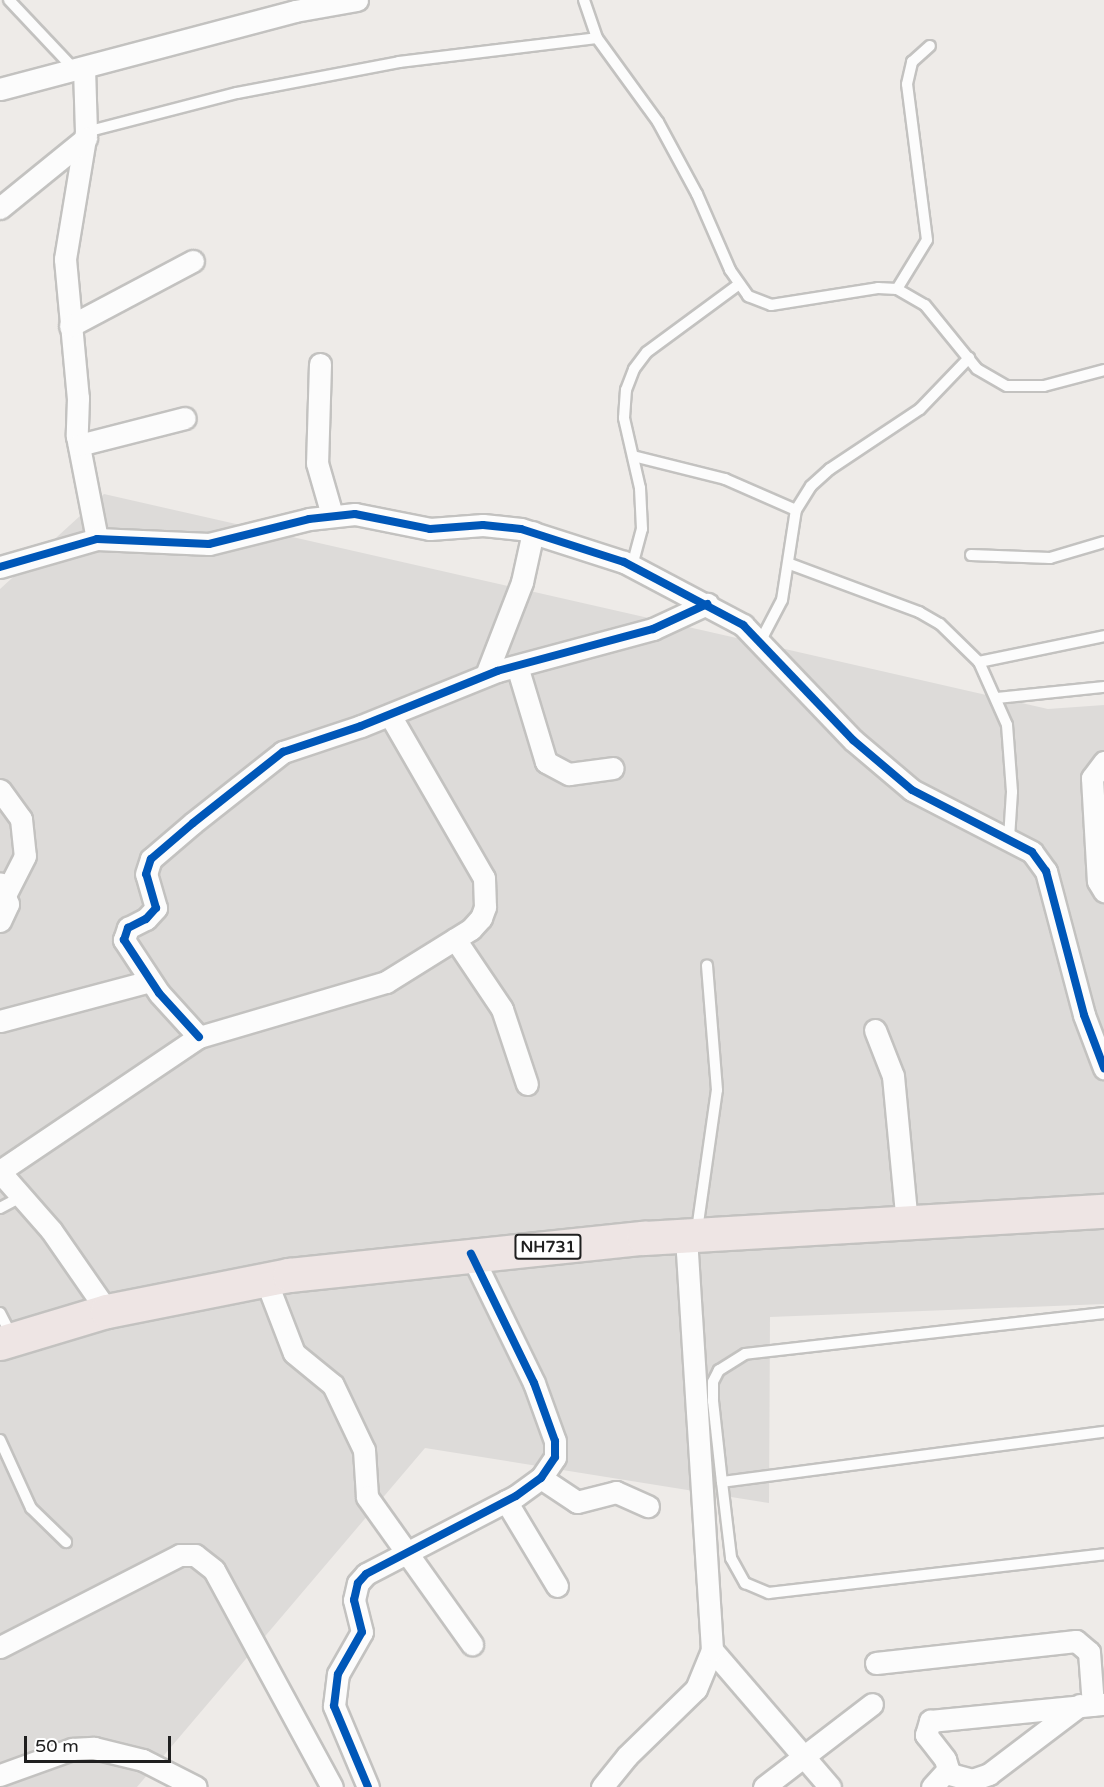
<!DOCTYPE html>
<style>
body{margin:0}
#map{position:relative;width:1104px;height:1787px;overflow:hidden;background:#eeebe8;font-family:"Varela Round",sans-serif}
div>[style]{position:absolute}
.residential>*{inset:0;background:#dddbd9}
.roads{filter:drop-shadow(2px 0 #c3c2c0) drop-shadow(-2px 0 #c3c2c0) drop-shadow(0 2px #c3c2c0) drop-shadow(0 -2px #c3c2c0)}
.service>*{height:10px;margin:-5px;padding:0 5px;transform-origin:5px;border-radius:5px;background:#fcfcfc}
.minor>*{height:21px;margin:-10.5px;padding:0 10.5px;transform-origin:10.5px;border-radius:10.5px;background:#fcfcfc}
.trunk>*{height:33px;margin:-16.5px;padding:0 16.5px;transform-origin:16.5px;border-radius:16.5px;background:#eee5e4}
.cycleway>*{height:8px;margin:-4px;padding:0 4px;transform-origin:4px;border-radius:4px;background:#0057b8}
span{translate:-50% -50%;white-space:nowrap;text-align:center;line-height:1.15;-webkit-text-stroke:6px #fff;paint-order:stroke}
.shield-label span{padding:2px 4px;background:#fff;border:2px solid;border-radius:4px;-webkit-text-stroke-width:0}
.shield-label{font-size:16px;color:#1f1f1f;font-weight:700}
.scale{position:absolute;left:24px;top:1736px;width:147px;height:27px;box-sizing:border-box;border:3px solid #1f1f1f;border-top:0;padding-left:8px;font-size:18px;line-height:21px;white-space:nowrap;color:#1f1f1f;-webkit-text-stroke:4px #fff;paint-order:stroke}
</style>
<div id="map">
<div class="residential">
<i style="clip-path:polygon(104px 494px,1048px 709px,1104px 705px,1104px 1304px,770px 1317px,769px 1503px,425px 1448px,137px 1787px,0 1787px,0 589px)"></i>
</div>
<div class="roads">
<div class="service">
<i style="left:9px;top:0;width:96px;rotate:46.7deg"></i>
<i style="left:584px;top:0;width:40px;rotate:71.1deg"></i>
<i style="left:597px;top:38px;width:104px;rotate:54deg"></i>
<i style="left:658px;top:122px;width:82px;rotate:61.6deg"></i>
<i style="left:697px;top:194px;width:83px;rotate:66.5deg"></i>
<i style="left:730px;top:270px;width:32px;rotate:55deg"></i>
<i style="left:748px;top:296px;width:25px;rotate:21deg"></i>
<i style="left:771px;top:305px;width:108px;rotate:-9deg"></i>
<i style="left:878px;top:288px;width:19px;rotate:3deg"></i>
<i style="left:897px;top:289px;width:32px;rotate:30deg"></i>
<i style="left:925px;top:305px;width:82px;rotate:50.9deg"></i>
<i style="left:977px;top:369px;width:34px;rotate:30deg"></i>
<i style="left:1007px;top:386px;width:37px"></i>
<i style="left:1044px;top:386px;width:62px;rotate:-14.9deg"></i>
<i style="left:86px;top:132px;width:156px;rotate:-14.5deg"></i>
<i style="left:237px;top:93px;width:165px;rotate:-10.8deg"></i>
<i style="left:399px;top:62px;width:199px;rotate:-6.9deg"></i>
<i style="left:897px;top:289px;width:57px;rotate:-58.5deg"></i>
<i style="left:927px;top:240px;width:157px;rotate:-97.3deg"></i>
<i style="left:907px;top:84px;width:23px;rotate:-77deg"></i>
<i style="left:912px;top:62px;width:24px;rotate:-42deg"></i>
<i style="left:633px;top:456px;width:95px;rotate:14deg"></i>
<i style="left:725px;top:479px;width:77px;rotate:23.6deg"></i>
<i style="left:971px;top:555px;width:79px;rotate:2.2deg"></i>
<i style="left:1050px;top:558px;width:56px;rotate:-16.5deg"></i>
<i style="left:790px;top:564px;width:138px;rotate:20.4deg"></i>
<i style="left:919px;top:612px;width:24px;rotate:30deg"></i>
<i style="left:940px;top:624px;width:54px;rotate:44.3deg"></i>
<i style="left:979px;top:662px;width:69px;rotate:66deg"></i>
<i style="left:1007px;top:725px;width:67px;rotate:85.7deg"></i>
<i style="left:1012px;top:792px;width:47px;rotate:93.7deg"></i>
<i style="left:632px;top:566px;width:38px;rotate:-75deg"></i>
<i style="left:642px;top:529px;width:41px;rotate:-92.8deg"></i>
<i style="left:640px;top:488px;width:72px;rotate:-102.9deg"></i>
<i style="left:624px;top:418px;width:28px;rotate:-86deg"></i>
<i style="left:626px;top:390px;width:22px;rotate:-69deg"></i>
<i style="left:634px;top:369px;width:21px;rotate:-53deg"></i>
<i style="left:647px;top:352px;width:113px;rotate:-36.4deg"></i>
<i style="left:760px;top:642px;width:47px;rotate:-62.4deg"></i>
<i style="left:782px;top:600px;width:91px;rotate:-81.2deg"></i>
<i style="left:796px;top:510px;width:28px;rotate:-58deg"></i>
<i style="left:811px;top:486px;width:25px;rotate:-42deg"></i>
<i style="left:830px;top:469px;width:108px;rotate:-33.7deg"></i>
<i style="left:920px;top:409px;width:71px;rotate:-46.1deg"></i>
<i style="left:979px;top:662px;width:128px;rotate:-11.7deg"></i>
<i style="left:997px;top:698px;width:108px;rotate:-5.9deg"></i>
<i style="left:0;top:1208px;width:26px;rotate:-28deg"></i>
<i style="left:697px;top:1230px;width:141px;rotate:-81.9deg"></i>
<i style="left:717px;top:1090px;width:125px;rotate:-94.6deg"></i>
<i style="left:0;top:1313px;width:27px;rotate:63deg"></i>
<i style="left:1104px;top:1313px;width:361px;rotate:173.5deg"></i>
<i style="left:745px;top:1354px;width:31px;rotate:148deg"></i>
<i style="left:719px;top:1370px;width:13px;rotate:117deg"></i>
<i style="left:713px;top:1382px;width:19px;rotate:90deg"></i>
<i style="left:713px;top:1401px;width:81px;rotate:83.7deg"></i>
<i style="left:722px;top:1482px;width:385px;rotate:-7.5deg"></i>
<i style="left:0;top:1440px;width:75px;rotate:65.5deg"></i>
<i style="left:31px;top:1508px;width:49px;rotate:44.2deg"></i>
<i style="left:722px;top:1482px;width:77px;rotate:83.2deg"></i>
<i style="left:731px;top:1558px;width:29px;rotate:61deg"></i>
<i style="left:745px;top:1583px;width:26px;rotate:23deg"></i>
<i style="left:769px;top:1593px;width:337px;rotate:-6.6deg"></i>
</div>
<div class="minor">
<i style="left:84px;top:68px;width:64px;rotate:88.2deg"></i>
<i style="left:86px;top:132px;width:129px;rotate:99.4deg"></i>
<i style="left:65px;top:259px;width:140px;rotate:84.7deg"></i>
<i style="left:78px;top:398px;width:38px;rotate:92deg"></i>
<i style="left:77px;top:436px;width:105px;rotate:79deg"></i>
<i style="left:0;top:89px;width:305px;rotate:-14.8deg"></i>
<i style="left:295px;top:11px;width:63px;rotate:-10.1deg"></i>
<i style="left:0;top:208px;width:111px;rotate:-39.1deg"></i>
<i style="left:70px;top:326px;width:139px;rotate:-27.9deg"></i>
<i style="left:320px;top:364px;width:99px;rotate:91.7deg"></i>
<i style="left:317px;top:463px;width:54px;rotate:73.9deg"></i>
<i style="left:79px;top:445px;width:109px;rotate:-14.3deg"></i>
<i style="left:0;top:567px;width:101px;rotate:-16.1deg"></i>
<i style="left:97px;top:539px;width:112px;rotate:2.6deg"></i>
<i style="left:209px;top:544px;width:103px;rotate:-14deg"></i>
<i style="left:309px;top:519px;width:46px;rotate:-6.2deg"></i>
<i style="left:355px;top:514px;width:76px;rotate:11.3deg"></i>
<i style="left:430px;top:529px;width:53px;rotate:-4.3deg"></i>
<i style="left:483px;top:525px;width:38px;rotate:6deg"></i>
<i style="left:521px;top:529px;width:108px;rotate:17.8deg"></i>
<i style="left:624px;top:562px;width:135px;rotate:27.9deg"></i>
<i style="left:743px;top:625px;width:159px;rotate:46.3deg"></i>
<i style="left:853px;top:740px;width:77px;rotate:40.3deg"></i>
<i style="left:912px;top:790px;width:135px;rotate:27.3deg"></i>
<i style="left:1032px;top:852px;width:24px;rotate:54deg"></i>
<i style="left:1046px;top:871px;width:149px;rotate:75.2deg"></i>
<i style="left:1084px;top:1015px;width:57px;rotate:69.3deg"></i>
<i style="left:517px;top:666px;width:100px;rotate:73.2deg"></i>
<i style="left:546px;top:762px;width:26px;rotate:28deg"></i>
<i style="left:569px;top:774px;width:44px;rotate:-7.8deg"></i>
<i style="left:486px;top:675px;width:100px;rotate:-68.8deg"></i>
<i style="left:522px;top:582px;width:51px;rotate:-77.6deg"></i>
<i style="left:1104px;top:762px;width:20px;rotate:127deg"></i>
<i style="left:1092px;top:778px;width:103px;rotate:86.7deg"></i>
<i style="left:1098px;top:881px;width:12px;rotate:59deg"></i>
<i style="left:0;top:790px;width:36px;rotate:54deg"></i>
<i style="left:21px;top:819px;width:37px;rotate:84deg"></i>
<i style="left:25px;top:856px;width:44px;rotate:117.1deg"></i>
<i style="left:0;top:921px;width:19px;rotate:-65deg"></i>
<i style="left:8px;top:904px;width:22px;rotate:-111deg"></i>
<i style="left:455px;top:939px;width:84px;rotate:56.1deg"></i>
<i style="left:502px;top:1009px;width:79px;rotate:71.6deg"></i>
<i style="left:0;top:1021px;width:155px;rotate:-14.9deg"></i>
<i style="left:875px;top:1030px;width:49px;rotate:68.6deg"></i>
<i style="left:893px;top:1076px;width:148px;rotate:84.6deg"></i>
<i style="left:199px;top:1037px;width:59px;rotate:-132.3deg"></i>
<i style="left:159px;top:993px;width:64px;rotate:-123.4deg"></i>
<i style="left:124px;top:940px;width:13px;rotate:-72deg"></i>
<i style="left:128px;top:928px;width:20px;rotate:-27deg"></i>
<i style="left:146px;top:919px;width:15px;rotate:-48deg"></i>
<i style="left:156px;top:908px;width:35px;rotate:-106deg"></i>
<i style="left:146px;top:874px;width:16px;rotate:-72deg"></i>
<i style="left:151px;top:859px;width:55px;rotate:-40.6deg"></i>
<i style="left:193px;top:823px;width:115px;rotate:-38.3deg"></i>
<i style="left:283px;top:752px;width:82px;rotate:-18.4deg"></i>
<i style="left:361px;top:726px;width:147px;rotate:-22deg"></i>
<i style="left:497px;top:671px;width:162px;rotate:-15.1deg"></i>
<i style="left:653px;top:629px;width:60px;rotate:-24.8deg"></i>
<i style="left:0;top:1171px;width:240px;rotate:-34deg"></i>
<i style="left:199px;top:1037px;width:195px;rotate:-16.4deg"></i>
<i style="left:386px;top:982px;width:100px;rotate:-31.9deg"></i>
<i style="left:471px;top:929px;width:15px;rotate:-48deg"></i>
<i style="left:481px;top:918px;width:12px;rotate:-70deg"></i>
<i style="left:485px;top:907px;width:29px;rotate:-92deg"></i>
<i style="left:484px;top:878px;width:188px;rotate:-120deg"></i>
<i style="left:0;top:1172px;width:77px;rotate:48.7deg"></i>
<i style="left:51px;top:1230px;width:98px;rotate:55.3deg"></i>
<i style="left:265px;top:1278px;width:80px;rotate:68.9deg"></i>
<i style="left:294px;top:1353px;width:50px;rotate:39.4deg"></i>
<i style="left:333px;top:1385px;width:72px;rotate:64.5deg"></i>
<i style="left:364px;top:1450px;width:47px;rotate:86.3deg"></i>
<i style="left:367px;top:1497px;width:181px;rotate:54.5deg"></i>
<i style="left:541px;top:1478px;width:43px;rotate:33.7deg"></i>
<i style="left:577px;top:1502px;width:40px;rotate:-14.4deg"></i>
<i style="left:616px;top:1492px;width:35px;rotate:24deg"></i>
<i style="left:506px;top:1501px;width:99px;rotate:59deg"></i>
<i style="left:0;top:1647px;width:202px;rotate:-27.1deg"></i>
<i style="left:180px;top:1555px;width:15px"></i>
<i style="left:195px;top:1555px;width:24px;rotate:38deg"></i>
<i style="left:214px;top:1570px;width:247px;rotate:61.5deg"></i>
<i style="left:712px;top:1650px;width:181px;rotate:49.3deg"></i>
<i style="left:876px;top:1663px;width:201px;rotate:-6.3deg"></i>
<i style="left:1076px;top:1641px;width:17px;rotate:40deg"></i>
<i style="left:1089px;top:1652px;width:53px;rotate:85.7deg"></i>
<i style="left:946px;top:1773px;width:27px;rotate:15deg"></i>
<i style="left:972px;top:1780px;width:18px;rotate:-19deg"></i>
<i style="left:989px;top:1774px;width:114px;rotate:-37.2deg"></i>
<i style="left:0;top:1775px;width:77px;rotate:-19.9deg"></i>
<i style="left:72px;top:1749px;width:22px;rotate:-3deg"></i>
<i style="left:94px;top:1748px;width:50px;rotate:13.8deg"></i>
<i style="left:143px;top:1760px;width:59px;rotate:27deg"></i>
<i style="left:368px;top:1787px;width:88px;rotate:-112.8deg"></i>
<i style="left:334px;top:1706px;width:32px;rotate:-83deg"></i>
<i style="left:338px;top:1674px;width:48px;rotate:-60.3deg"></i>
<i style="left:362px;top:1632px;width:33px;rotate:-104deg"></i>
<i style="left:354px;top:1600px;width:17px;rotate:-77deg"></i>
<i style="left:358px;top:1583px;width:12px;rotate:-48deg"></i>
<i style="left:366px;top:1574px;width:169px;rotate:-27.5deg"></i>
<i style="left:516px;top:1496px;width:31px;rotate:-36deg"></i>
<i style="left:541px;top:1478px;width:25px;rotate:-56deg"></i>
<i style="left:555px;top:1457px;width:16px;rotate:-90deg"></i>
<i style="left:555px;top:1441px;width:62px;rotate:-109.9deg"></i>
<i style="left:534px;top:1383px;width:144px;rotate:-116deg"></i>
<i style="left:602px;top:1787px;width:40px;rotate:-51deg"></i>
<i style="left:627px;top:1756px;width:96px;rotate:-44.2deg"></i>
<i style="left:696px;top:1689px;width:42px;rotate:-67.7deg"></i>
<i style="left:712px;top:1650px;width:416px;rotate:-93.6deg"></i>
<i style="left:764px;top:1787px;width:136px;rotate:-37.5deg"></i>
<i style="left:932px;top:1787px;width:24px;rotate:-48deg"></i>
<i style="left:948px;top:1769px;width:10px;rotate:-107deg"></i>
<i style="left:945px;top:1759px;width:31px;rotate:-128deg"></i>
<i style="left:926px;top:1735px;width:15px;rotate:-74deg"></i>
<i style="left:930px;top:1721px;width:175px;rotate:-5.6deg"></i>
</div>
<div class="trunk">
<i style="left:0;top:1343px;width:112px;rotate:-16.7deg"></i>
<i style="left:107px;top:1311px;width:186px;rotate:-11.2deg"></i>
<i style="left:289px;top:1275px;width:357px;rotate:-6deg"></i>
<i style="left:644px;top:1238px;width:461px;rotate:-3.4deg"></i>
</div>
</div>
<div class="cycleway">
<i style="left:0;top:567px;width:101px;rotate:-16.1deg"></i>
<i style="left:97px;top:539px;width:112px;rotate:2.6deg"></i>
<i style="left:209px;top:544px;width:103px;rotate:-14deg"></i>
<i style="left:309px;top:519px;width:46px;rotate:-6.2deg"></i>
<i style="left:355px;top:514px;width:76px;rotate:11.3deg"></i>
<i style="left:430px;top:529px;width:53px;rotate:-4.3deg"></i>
<i style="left:483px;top:525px;width:38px;rotate:6deg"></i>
<i style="left:521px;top:529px;width:108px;rotate:17.8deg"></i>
<i style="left:624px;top:562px;width:135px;rotate:27.9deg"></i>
<i style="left:743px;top:625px;width:159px;rotate:46.3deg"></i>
<i style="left:853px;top:740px;width:77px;rotate:40.3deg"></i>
<i style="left:912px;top:790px;width:135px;rotate:27.3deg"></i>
<i style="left:1032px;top:852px;width:24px;rotate:54deg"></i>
<i style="left:1046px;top:871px;width:149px;rotate:75.2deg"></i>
<i style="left:1084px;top:1015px;width:57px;rotate:69.3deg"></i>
<i style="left:199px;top:1037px;width:59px;rotate:-132.3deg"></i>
<i style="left:159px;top:993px;width:64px;rotate:-123.4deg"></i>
<i style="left:124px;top:940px;width:13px;rotate:-72deg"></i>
<i style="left:128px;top:928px;width:20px;rotate:-27deg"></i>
<i style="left:146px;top:919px;width:15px;rotate:-48deg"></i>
<i style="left:156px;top:908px;width:35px;rotate:-106deg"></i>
<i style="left:146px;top:874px;width:16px;rotate:-72deg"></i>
<i style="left:151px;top:859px;width:55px;rotate:-40.6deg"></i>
<i style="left:193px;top:823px;width:115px;rotate:-38.3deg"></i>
<i style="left:283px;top:752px;width:82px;rotate:-18.4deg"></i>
<i style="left:361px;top:726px;width:147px;rotate:-22deg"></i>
<i style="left:497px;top:671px;width:162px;rotate:-15.1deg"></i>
<i style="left:653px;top:629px;width:60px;rotate:-24.8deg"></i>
<i style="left:368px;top:1787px;width:88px;rotate:-112.8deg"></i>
<i style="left:334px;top:1706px;width:32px;rotate:-83deg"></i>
<i style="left:338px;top:1674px;width:48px;rotate:-60.3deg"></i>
<i style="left:362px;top:1632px;width:33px;rotate:-104deg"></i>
<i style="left:354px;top:1600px;width:17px;rotate:-77deg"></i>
<i style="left:358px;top:1583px;width:12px;rotate:-48deg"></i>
<i style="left:366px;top:1574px;width:169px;rotate:-27.5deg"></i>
<i style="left:516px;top:1496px;width:31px;rotate:-36deg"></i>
<i style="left:541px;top:1478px;width:25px;rotate:-56deg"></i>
<i style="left:555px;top:1457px;width:16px;rotate:-90deg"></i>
<i style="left:555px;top:1441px;width:62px;rotate:-109.9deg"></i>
<i style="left:534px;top:1383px;width:144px;rotate:-116deg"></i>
</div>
<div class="shield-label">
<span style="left:548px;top:1247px">NH731</span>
</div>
<div class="scale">50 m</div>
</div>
